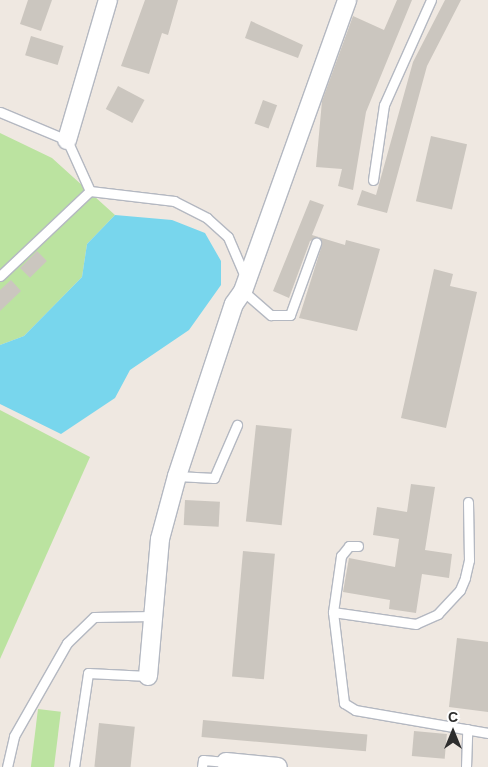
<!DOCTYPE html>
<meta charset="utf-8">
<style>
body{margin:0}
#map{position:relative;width:488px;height:767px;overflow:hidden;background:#efe8e1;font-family:Arial,sans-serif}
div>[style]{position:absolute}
.green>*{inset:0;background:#bbe3a0;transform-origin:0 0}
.water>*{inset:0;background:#78d6ed}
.building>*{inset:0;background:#cbc6bf;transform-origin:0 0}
.roads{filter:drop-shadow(1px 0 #b4b8c1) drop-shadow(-1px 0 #b4b8c1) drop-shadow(0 1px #b4b8c1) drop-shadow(0 -1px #b4b8c1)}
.lane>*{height:9px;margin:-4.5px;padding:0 4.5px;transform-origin:4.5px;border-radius:4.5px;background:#fff}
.street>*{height:18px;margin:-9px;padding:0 9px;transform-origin:9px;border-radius:9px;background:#fff}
span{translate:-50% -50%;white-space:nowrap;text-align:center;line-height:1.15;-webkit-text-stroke:4px #fff;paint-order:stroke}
.north{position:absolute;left:428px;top:707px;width:50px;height:50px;-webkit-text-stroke:4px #fff;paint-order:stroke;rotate:0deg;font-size:14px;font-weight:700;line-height:20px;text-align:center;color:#2e2e2e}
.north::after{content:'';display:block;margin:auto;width:18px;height:22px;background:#2e2e2e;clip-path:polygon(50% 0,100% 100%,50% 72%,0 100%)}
</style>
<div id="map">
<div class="green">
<i style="clip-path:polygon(0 133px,52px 158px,115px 215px,87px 244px,82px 277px,24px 336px,0 345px)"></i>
<i style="clip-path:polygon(0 410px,90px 457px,0 659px)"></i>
<i style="left:38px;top:709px;width:23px;height:59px;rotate:7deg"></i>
</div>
<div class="water">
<i style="clip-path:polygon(115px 215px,172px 220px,205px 233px,221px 261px,221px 285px,189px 330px,130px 370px,115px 398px,61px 434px,0 404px,0 345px,24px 336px,82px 277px,87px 244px)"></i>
</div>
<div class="building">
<i style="clip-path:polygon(28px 0,52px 0,41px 31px,20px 24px)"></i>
<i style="clip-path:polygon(145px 0,178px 0,168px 35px,162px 33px,149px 74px,121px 66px)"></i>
<i style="clip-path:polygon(397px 0,412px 0,366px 112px,353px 190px,338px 186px,342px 169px,316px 167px,322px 101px,353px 16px,384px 30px)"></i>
<i style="clip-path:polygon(445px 0,461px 0,427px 66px,387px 213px,357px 205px,362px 190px,376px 195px,413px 62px)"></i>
<i style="clip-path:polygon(251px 21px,303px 45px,298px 58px,245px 38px)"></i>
<i style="left:31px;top:36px;width:34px;height:20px;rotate:17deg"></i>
<i style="left:118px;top:86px;width:30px;height:26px;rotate:28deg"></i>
<i style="left:263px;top:100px;width:15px;height:25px;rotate:20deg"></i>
<i style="left:431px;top:136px;width:37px;height:67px;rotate:13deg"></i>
<i style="clip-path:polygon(310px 200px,324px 205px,312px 235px,345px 245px,346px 240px,380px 249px,357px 331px,299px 318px,322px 245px,319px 237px,310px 241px,289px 298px,273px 291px)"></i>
<i style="left:37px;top:251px;width:14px;height:24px;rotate:45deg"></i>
<i style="clip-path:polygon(434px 269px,453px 274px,450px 286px,477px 292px,446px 428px,401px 418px)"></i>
<i style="clip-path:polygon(11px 280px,21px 291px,0 311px,0 290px)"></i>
<i style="left:256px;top:425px;width:36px;height:97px;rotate:6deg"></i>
<i style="clip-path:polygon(411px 484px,435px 487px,425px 550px,452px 554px,449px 578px,422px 574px,416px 613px,389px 609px,390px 600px,343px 592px,349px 558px,395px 567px,399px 539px,373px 535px,377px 507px,407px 512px)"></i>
<i style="left:185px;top:500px;width:35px;height:25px;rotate:3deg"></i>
<i style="left:243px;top:551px;width:32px;height:126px;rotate:5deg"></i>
<i style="clip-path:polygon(457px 638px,488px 642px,488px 712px,449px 707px)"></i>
<i style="left:203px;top:720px;width:165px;height:17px;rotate:5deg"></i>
<i style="left:99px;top:723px;width:36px;height:44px;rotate:6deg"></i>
<i style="left:414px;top:731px;width:33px;height:25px;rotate:5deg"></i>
</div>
<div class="roads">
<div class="lane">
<i style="left:0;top:112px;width:73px;rotate:22.7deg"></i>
<i style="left:67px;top:140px;width:56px;rotate:65.7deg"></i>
<i style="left:90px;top:191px;width:85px;rotate:6.8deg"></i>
<i style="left:174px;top:201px;width:37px;rotate:27deg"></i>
<i style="left:207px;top:218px;width:28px;rotate:42deg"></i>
<i style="left:228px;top:237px;width:46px;rotate:66.8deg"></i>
<i style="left:373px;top:180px;width:76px;rotate:-81.7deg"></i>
<i style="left:384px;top:105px;width:115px;rotate:-65.9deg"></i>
<i style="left:0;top:276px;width:124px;rotate:-43.4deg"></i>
<i style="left:243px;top:291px;width:37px;rotate:41deg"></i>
<i style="left:271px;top:315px;width:19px"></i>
<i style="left:290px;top:315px;width:77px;rotate:-70.1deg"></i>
<i style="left:177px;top:476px;width:37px;rotate:3deg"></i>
<i style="left:214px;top:478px;width:58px;rotate:-66.5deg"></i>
<i style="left:468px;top:502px;width:58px;rotate:89deg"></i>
<i style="left:469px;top:560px;width:18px;rotate:103deg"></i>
<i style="left:465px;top:578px;width:13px;rotate:113deg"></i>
<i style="left:460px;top:590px;width:33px;rotate:133deg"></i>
<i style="left:438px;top:614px;width:24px;rotate:156deg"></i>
<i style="left:416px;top:624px;width:84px;rotate:-171.8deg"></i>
<i style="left:333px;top:612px;width:92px;rotate:83.1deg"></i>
<i style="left:344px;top:703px;width:13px;rotate:32deg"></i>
<i style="left:355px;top:710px;width:135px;rotate:9.8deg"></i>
<i style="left:333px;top:612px;width:57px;rotate:-81.9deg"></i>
<i style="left:341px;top:556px;width:13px;rotate:-51deg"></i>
<i style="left:349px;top:546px;width:9px"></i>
<i style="left:7px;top:767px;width:32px;rotate:-77deg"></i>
<i style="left:14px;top:736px;width:107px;rotate:-60.3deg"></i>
<i style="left:67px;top:643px;width:37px;rotate:-44deg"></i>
<i style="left:94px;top:617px;width:59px;rotate:-1deg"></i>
<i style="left:74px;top:767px;width:95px;rotate:-81.5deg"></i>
<i style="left:88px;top:673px;width:60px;rotate:2.9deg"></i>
<i style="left:202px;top:767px;width:7px;rotate:-82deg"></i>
<i style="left:203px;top:760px;width:23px;rotate:5deg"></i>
<i style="left:466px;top:767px;width:38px;rotate:-88deg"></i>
</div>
<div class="street">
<i style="left:67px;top:140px;width:146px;rotate:-73.7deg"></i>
<i style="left:148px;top:676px;width:138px;rotate:-85deg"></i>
<i style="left:160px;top:539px;width:65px;rotate:-74.9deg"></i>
<i style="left:177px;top:476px;width:181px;rotate:-71.7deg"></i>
<i style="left:234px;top:304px;width:16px;rotate:-55deg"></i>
<i style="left:243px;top:291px;width:309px;rotate:-70.3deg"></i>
<i style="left:226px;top:762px;width:52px;rotate:5.5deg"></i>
</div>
</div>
<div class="north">С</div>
</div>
